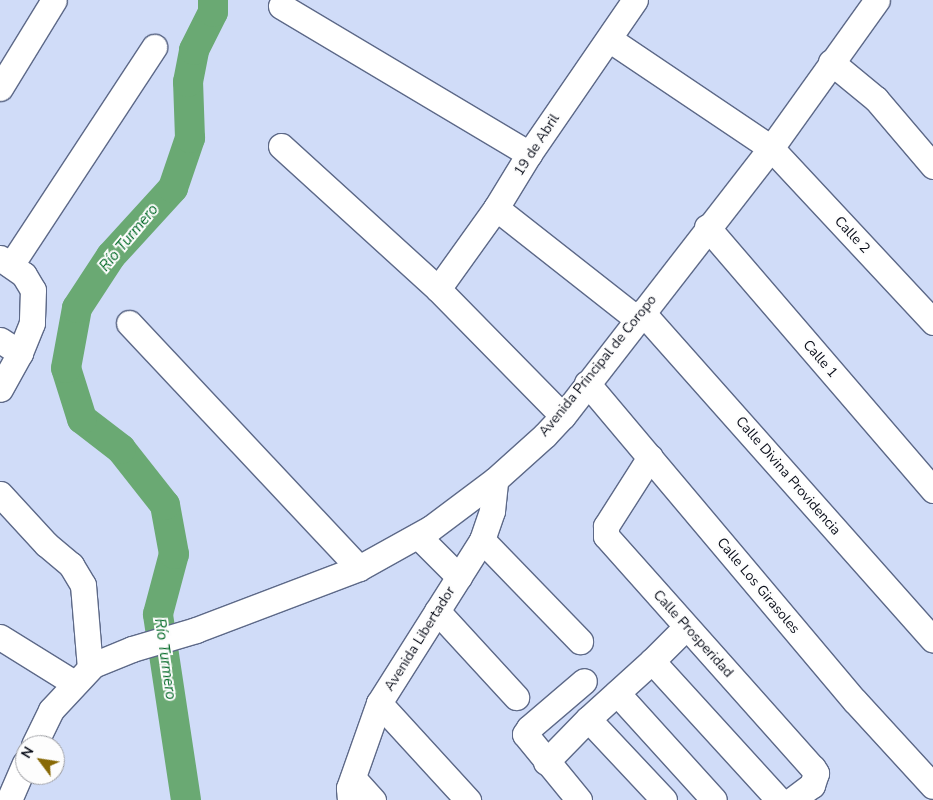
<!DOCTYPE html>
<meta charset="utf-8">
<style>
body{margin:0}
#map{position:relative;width:933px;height:800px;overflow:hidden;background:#d0dcf8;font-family:"Nunito Sans",sans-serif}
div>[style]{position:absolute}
.river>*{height:30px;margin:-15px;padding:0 15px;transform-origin:15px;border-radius:15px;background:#6aa973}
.roads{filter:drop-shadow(1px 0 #5d6988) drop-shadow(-1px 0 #5d6988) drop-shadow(0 1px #5d6988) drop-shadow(0 -1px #5d6988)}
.minor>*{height:25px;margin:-12.5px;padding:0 12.5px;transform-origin:12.5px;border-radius:12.5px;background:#fff}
span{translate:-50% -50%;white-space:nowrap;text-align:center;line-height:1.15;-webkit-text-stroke:4px #fdfdfd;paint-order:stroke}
.street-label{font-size:14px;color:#0a0e1a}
.water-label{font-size:15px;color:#026926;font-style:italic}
.north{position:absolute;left:15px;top:735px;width:50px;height:50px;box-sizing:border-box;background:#fdfdfd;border:1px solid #9c9da2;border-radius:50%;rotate:301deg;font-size:14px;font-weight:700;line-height:20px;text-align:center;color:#0a0e1a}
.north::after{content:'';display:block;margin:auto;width:18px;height:22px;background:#886906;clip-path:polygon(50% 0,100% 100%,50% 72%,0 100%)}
</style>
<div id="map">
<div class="river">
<i style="left:186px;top:800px;width:188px;rotate:-98.6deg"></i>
<i style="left:158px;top:614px;width:62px;rotate:-75.1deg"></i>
<i style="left:174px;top:554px;width:50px;rotate:-100.4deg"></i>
<i style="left:165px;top:505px;width:71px;rotate:-128.2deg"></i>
<i style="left:121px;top:449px;width:49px;rotate:-142.4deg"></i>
<i style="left:82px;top:419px;width:53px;rotate:-107.4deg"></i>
<i style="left:66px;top:368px;width:61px;rotate:-79.6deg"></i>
<i style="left:77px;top:308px;width:62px;rotate:-56.8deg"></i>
<i style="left:111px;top:256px;width:92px;rotate:-47.6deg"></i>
<i style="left:173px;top:188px;width:53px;rotate:-71.2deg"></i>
<i style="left:190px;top:138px;width:56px;rotate:-92deg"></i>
<i style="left:188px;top:82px;width:33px;rotate:-79deg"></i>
<i style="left:194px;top:50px;width:42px;rotate:-63.4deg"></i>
<i style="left:213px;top:12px;width:12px;rotate:-90deg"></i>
</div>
<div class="roads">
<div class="minor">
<i style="left:281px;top:6px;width:289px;rotate:30.8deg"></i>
<i style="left:609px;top:39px;width:195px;rotate:33.9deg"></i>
<i style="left:771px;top:148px;width:238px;rotate:47deg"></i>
<i style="left:831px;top:62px;width:58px;rotate:39.4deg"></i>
<i style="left:876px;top:99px;width:88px;rotate:49.6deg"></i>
<i style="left:0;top:88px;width:103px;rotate:-58.5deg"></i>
<i style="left:281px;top:146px;width:212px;rotate:42.3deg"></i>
<i style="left:438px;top:289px;width:178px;rotate:45.5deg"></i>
<i style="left:496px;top:208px;width:179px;rotate:38.2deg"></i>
<i style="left:707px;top:227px;width:347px;rotate:49.3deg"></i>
<i style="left:0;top:258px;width:29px;rotate:35deg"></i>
<i style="left:24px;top:275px;width:17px;rotate:59deg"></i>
<i style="left:33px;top:290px;width:33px;rotate:92deg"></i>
<i style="left:32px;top:323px;width:32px;rotate:112deg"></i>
<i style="left:11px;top:265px;width:261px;rotate:-56.7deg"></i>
<i style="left:438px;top:289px;width:100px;rotate:-54.4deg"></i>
<i style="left:496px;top:208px;width:63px;rotate:-58.6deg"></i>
<i style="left:529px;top:154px;width:187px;rotate:-55.5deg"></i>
<i style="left:642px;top:312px;width:438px;rotate:48.4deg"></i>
<i style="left:129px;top:323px;width:336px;rotate:46.8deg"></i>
<i style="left:0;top:340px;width:24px;rotate:33deg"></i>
<i style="left:20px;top:353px;width:41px;rotate:119.1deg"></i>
<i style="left:587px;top:383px;width:416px;rotate:49.9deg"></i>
<i style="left:855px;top:701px;width:115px;rotate:47.5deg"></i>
<i style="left:650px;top:457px;width:82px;rotate:122.5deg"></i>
<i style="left:606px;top:526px;width:10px;rotate:90deg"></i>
<i style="left:606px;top:536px;width:311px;rotate:48.3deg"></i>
<i style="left:813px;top:768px;width:6px;rotate:59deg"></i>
<i style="left:816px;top:773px;width:13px;rotate:108deg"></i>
<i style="left:812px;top:785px;width:25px;rotate:143deg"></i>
<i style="left:0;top:494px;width:68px;rotate:47.4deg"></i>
<i style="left:46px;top:544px;width:33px;rotate:40deg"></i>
<i style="left:71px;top:565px;width:23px;rotate:59deg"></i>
<i style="left:83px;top:585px;width:83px;rotate:85.2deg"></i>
<i style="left:418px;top:536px;width:58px;rotate:45deg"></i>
<i style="left:482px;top:540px;width:141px;rotate:45.9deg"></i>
<i style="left:437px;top:611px;width:117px;rotate:47.4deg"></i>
<i style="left:0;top:637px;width:87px;rotate:31.9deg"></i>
<i style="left:652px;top:661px;width:188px;rotate:47.6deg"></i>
<i style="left:617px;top:693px;width:144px;rotate:47.8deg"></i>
<i style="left:379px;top:703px;width:132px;rotate:47.5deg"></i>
<i style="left:588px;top:719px;width:111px;rotate:46.8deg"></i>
<i style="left:34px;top:745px;width:39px;rotate:-64deg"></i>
<i style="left:51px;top:710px;width:62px;rotate:-47deg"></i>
<i style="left:93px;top:665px;width:42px;rotate:-22.3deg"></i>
<i style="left:132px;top:649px;width:67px;rotate:-16.5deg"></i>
<i style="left:196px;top:630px;width:174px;rotate:-20.8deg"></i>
<i style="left:359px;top:568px;width:82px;rotate:-29.1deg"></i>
<i style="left:431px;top:528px;width:80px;rotate:-36.9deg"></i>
<i style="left:495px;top:480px;width:67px;rotate:-42deg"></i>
<i style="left:545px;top:435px;width:26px;rotate:-47deg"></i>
<i style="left:563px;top:416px;width:339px;rotate:-52.2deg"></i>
<i style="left:771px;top:148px;width:182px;rotate:-54.4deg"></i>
<i style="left:546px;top:762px;width:60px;rotate:-45.7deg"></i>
<i style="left:588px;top:719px;width:86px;rotate:-42.2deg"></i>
<i style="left:652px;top:661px;width:48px;rotate:-45deg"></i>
<i style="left:353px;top:778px;width:30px;rotate:48deg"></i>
<i style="left:9px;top:800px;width:40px;rotate:-66.6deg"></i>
<i style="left:350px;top:800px;width:12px;rotate:-95deg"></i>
<i style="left:349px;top:788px;width:90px;rotate:-70.6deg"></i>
<i style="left:379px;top:703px;width:193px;rotate:-57.7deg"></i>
<i style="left:482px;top:540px;width:31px;rotate:-71deg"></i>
<i style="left:492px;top:511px;width:31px;rotate:-84deg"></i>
<i style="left:579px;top:800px;width:85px;rotate:-129.3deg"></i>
<i style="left:525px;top:734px;width:7px;rotate:-56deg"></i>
<i style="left:529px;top:728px;width:72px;rotate:-40.5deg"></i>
</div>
</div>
<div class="street-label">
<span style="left:537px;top:145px;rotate:-57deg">19 de Abril</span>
<span style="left:852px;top:235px;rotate:47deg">Calle 2</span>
<span style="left:820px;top:359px;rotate:49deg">Calle 1</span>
<span style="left:598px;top:366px;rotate:-51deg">Avenida Principal de Coropo</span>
<span style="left:788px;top:476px;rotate:49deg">Calle Divina Providencia</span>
<span style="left:758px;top:586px;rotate:50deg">Calle Los Girasoles</span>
<span style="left:693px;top:634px;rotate:48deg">Calle Prosperidad</span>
<span style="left:420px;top:639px;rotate:-58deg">Avenida Libertador</span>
</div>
<div class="water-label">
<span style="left:129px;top:238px;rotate:-50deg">Río Turmero</span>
<span style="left:165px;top:659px;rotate:82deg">Río Turmero</span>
</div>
<div class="north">N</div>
</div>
